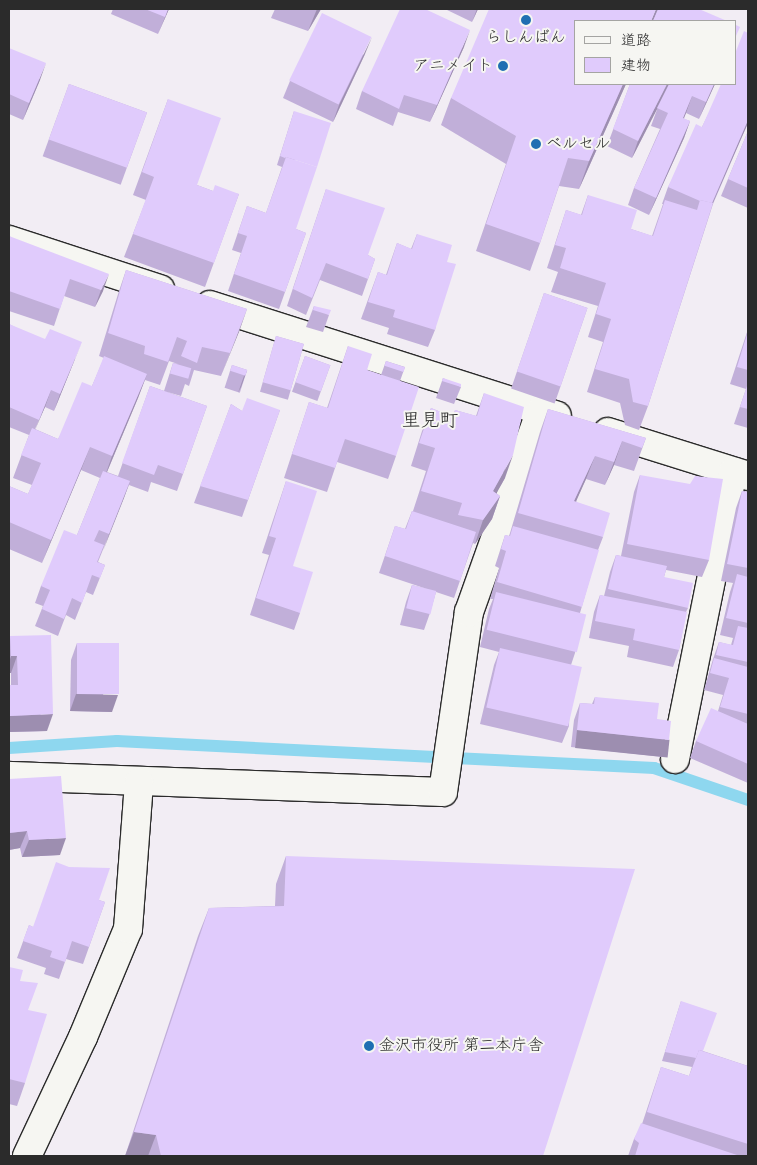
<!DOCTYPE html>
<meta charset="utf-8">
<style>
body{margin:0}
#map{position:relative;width:757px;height:1165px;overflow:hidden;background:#f2edf4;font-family:Mynerve,"Klee One",sans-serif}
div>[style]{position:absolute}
.stream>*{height:12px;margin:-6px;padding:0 6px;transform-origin:6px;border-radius:6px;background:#8ed7ef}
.roads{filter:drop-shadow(1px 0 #2b2b2b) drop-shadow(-1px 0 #2b2b2b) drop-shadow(0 1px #2b2b2b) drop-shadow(0 -1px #2b2b2b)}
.minor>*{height:28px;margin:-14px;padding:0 14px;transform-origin:14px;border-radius:14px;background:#f6f6f2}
.wall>*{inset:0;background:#c1afd9;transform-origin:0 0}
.shaded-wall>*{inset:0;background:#9d8eb0;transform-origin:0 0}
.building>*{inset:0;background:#e0cbfc;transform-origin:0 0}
.dots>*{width:14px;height:14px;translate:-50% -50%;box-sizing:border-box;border:2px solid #f6f6f2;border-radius:50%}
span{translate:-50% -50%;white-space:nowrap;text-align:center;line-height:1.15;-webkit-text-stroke:4px #f6f6f2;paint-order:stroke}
.poi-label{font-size:16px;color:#2b2b2b}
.right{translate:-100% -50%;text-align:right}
.left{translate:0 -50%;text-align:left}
.quarter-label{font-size:19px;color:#2b2b2b}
.frame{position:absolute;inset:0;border:10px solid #2b2b2b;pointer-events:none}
.legend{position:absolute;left:574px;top:20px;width:162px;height:65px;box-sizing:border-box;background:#f6f6f2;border:1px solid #a5a5a2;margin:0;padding:6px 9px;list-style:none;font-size:15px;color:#2b2b2b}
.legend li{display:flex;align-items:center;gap:10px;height:25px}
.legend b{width:25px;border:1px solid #a5a5a2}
</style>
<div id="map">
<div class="stream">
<i style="left:9px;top:748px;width:108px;rotate:-3.7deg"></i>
<i style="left:117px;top:741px;width:538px;rotate:2.88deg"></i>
<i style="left:654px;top:768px;width:99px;rotate:18.8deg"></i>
</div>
<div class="roads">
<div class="minor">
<i style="left:9px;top:240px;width:159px;rotate:18deg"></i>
<i style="left:210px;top:305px;width:364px;rotate:17.7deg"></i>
<i style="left:608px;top:432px;width:147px;rotate:17.4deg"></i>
<i style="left:675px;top:759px;width:293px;rotate:-78.6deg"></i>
<i style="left:9px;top:776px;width:434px;rotate:2.1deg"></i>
<i style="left:443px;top:792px;width:182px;rotate:-81.8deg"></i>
<i style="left:469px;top:612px;width:214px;rotate:-70.4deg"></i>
<i style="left:27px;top:1156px;width:132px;rotate:-64.8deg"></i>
<i style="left:83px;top:1037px;width:117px;rotate:-67.4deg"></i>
<i style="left:128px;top:929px;width:147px;rotate:-85.7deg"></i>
</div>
</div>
<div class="wall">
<i style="clip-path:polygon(113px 9px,169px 9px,158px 34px,111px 14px)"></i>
<i style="clip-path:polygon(275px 9px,321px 9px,308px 31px,271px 18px)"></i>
<i style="clip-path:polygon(445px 9px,478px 9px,472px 22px)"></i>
<i style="clip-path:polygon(653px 21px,576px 84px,626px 84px,579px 189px,559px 186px,540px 243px,530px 271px,476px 251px,506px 164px,441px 125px,451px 98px)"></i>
<i style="clip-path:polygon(748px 33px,748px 123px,713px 204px,648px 406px,639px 430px,625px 425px,620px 403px,587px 392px,603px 342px,588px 337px,598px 306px,551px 292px,558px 272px,547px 268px,566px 210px,581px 215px,588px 195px,631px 229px,652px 236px,663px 204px,662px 204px,668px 187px,702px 127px)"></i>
<i style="clip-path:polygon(464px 47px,430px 122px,398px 112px,393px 126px,356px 109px,362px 91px)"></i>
<i style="clip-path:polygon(9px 48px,40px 80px,23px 120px,9px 114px)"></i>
<i style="clip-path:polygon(365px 54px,333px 122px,283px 98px,290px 81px)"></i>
<i style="left:69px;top:84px;width:83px;height:77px;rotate:20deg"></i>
<i style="clip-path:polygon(630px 84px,715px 84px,699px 119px,686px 113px,684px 119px,690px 121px,684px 138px,649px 215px,628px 205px,634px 188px,660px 129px,651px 126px,659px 104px,632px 158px,607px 146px)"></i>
<i style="clip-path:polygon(168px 99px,197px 185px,213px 191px,239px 194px,205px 287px,124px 257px,146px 200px,133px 195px)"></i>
<i style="clip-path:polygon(294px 111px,296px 229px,306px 233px,279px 309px,228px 291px,241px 253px,232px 250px,247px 206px,266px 213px,282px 167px,277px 165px)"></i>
<i style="clip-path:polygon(748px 131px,748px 208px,721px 196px,728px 179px)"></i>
<i style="clip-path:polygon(326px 189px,368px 255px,375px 259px,362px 296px,320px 280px,306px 315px,287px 306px)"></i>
<i style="clip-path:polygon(417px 234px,447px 262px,435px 330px,428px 347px,387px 334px,389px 328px,361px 319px,378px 272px,386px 275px,397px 243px,411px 249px)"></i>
<i style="clip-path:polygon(9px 236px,103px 291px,95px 307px,64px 296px,54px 326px,9px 311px)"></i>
<i style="clip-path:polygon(126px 270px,247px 309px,221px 376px,194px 370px,189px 386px,185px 384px,181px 396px,164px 391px,173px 363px,178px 364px,169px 361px,160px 385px,145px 380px,138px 398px,107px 472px,118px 476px,150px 386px,207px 406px,177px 491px,151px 482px,148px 492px,129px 485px,98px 562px,105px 565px,93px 595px,86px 592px,75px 620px,66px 615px,58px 636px,35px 626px,43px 606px,35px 603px,41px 586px,77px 535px,100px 478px,81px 470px,42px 563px,9px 549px,9px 486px,28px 494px,32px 485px,13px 478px,29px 435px,9px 427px,9px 324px,75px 359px,54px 411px,45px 407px,35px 429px,58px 439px,92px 386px,104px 358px,99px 356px,118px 294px)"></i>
<i style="left:544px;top:293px;width:46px;height:101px;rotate:19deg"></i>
<i style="clip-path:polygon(314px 306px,329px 315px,323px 332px,306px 327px)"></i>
<i style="clip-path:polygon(748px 329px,748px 428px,734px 424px,746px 389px,730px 384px)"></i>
<i style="left:276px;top:336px;width:29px;height:58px;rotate:16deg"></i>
<i style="clip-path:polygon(348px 346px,367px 370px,381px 375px,386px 361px,405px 367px,400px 381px,396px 456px,388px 479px,337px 462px,327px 492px,284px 478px,309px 402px,327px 408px)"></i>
<i style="left:305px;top:356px;width:27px;height:38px;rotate:20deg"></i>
<i style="left:232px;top:365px;width:16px;height:24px;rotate:18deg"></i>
<i style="clip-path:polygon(443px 378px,461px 387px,454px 404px,436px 398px)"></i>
<i style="clip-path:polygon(484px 393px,505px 478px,496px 493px,500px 496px,492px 519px,475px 544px,473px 543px,454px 598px,436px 592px,430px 613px,424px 630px,400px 625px,406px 602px,412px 585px,427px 589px,379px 573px,395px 526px,405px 529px,412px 511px,413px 511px,426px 471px,411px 466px,422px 431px,431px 408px,453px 417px,455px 410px,476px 416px)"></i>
<i style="clip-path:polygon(231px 404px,242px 411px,280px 410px,242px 517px,194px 503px)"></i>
<i style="clip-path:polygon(548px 409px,646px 438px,634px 471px,614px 465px,605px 485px,586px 479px,576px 501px,603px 537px,598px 550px,580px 613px,575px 653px,571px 665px,569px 726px,562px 743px,480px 724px,494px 665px,499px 652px,480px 647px,489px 609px,493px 599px,490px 599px,499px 568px,495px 566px,505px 535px,509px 536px,510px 533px,540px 432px)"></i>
<i style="clip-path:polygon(640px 475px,709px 560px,702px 577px,666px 570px,664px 577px,688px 608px,686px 612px,679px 650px,673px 667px,627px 657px,629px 646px,589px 638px,594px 612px,600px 595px,604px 596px,610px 572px,616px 555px,621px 556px,634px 492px)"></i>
<i style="clip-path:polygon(286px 481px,293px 566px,300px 613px,294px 630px,250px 615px,269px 555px,262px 553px)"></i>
<i style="clip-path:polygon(742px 491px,748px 492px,748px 783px,690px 758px,696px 741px,718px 711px,723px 695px,704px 690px,713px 659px,719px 642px,731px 645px,733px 638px,720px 635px,730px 592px,733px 583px,721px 581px,736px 508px)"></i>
<i style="clip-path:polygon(10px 636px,47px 731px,9px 732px,9px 688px,10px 685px,11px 685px,11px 673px,9px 673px,9px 640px)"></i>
<i style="clip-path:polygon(77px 643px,112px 712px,70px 711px,71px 660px)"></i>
<i style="clip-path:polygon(595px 697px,657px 719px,663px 757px,571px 747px,574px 720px,580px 703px,592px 704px)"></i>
<i style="clip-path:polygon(9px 779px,60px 855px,22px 857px,20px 848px,9px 850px)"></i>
<i style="clip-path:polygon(286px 856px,543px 1156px,125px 1156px,198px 936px,209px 908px,275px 906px,276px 884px)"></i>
<i style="clip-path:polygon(99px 900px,105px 902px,83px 964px,66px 959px,59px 979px,44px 974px,46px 968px,17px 958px,29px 925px,33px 927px)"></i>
<i style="clip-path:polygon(9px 967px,20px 981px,28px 1010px,25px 1083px,17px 1106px,9px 1104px)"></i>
<i style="clip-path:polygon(681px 1001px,703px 1051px,748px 1066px,748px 1156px,628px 1156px,634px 1139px,642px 1124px,661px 1067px,689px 1076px,692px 1067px,662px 1061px)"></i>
</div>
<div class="shaded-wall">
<i style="clip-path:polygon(168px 9px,169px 9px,158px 34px,165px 17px)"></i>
<i style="clip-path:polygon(317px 9px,321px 9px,308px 31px)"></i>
<i style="clip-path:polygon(477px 9px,478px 9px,472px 22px)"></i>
<i style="clip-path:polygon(656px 9px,659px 9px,653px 21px,651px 21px)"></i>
<i style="clip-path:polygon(470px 30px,464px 47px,430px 122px,437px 105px)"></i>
<i style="clip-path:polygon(372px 37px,365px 54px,333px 122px,339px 105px)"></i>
<i style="clip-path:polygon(46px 63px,40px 80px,23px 120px,29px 103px)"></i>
<i style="clip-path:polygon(623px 84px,626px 84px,579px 189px,589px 161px)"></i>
<i style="clip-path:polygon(667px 84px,670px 84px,632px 158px,638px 141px)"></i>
<i style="clip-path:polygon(714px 84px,715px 84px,699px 119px,706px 102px)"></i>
<i style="clip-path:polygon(692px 96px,686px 113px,676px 135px,683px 118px)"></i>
<i style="clip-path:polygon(748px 120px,748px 123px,704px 223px,711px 206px)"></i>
<i style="clip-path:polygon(690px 121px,684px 138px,649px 215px,656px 198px)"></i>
<i style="clip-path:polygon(109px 274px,103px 291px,95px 307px,101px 290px)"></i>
<i style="clip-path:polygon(247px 309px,239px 332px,221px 376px,230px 353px)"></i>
<i style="clip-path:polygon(82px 342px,75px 359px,54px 411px,60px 394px)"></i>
<i style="clip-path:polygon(247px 370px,241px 387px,238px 393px,244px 376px)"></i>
<i style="clip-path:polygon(147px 374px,138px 398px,104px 479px,112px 456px)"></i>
<i style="clip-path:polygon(51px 390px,45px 407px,32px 437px,39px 420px)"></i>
<i style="clip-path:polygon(622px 441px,614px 465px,605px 485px,614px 462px)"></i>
<i style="clip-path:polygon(90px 447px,81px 470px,42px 563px,51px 540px)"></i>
<i style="clip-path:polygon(513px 455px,505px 478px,485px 514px,493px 491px)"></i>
<i style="clip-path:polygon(595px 456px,586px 479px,566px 524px,574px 501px)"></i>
<i style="clip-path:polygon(130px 481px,124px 498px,103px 551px,109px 534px)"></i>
<i style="clip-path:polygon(500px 496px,492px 519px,475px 544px,483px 520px)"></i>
<i style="clip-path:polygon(11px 656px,17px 656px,11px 673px,9px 673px,9px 662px)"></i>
<i style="clip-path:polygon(76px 694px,118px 695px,112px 712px,70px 711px)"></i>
<i style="clip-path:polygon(53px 714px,47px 731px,9px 732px,9px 719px,10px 716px)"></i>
<i style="left:577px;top:730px;width:93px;height:18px;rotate:6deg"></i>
<i style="clip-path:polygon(27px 831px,20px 848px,9px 850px,9px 833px)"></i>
<i style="clip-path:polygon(66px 838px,60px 855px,22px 857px,29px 840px)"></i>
<i style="clip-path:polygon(134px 1132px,156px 1135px,148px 1156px,125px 1156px)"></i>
</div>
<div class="building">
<i style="clip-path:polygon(145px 9px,168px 9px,165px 17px)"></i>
<i style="clip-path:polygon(400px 9px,425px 9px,470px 30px,437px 105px,404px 95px,399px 109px,362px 91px)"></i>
<i style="clip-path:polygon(489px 9px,656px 9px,651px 21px,576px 21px,576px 84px,623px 84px,589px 161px,568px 158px,540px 243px,486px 224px,516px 136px,451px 98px)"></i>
<i style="clip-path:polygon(658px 9px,699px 9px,727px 21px,653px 21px)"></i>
<i style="left:322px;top:13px;width:55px;height:75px;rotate:26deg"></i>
<i style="clip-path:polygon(736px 25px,740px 27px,736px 36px)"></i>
<i style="clip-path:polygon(744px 31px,748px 33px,748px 120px,712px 203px,700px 200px,700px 201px,668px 187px,696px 124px,702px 127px,721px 84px,736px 84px,736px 51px)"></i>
<i style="clip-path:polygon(9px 48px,46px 63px,29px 103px,9px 94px)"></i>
<i style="left:69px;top:84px;width:83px;height:59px;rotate:20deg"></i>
<i style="clip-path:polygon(630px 84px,667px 84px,638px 141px,613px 129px)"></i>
<i style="clip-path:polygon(669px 84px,714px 84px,706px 102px,692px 96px,683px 118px,690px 121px,656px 198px,634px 188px,668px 113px,657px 108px)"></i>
<i style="clip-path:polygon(168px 99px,221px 118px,197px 185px,213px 191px,215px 185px,239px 194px,214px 263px,133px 234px,154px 177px,142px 172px)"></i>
<i style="clip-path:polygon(294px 111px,331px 123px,317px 167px,286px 157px,285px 158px,280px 156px)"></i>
<i style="clip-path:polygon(748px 131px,748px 188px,728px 179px)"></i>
<i style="clip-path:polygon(286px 157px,317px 167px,296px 229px,306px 233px,285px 292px,234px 274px,247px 236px,238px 233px,247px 206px,266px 213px)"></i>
<i style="clip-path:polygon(326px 189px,385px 208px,368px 255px,375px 259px,368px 279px,326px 263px,312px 298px,293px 289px)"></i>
<i style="clip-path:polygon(588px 195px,637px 210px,631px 229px,653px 236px,665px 200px,697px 210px,700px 200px,713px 203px,648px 406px,633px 402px,629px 379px,595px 369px,611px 319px,596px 314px,606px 283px,560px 268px,566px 248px,555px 245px,566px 210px,582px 215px)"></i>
<i style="clip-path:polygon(417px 234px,452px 245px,447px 262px,456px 264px,435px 330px,393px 317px,395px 310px,368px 302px,378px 272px,387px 275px,397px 243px,412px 249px)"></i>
<i style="clip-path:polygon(9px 236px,109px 274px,101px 290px,70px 279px,60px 309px,9px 291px)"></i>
<i style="clip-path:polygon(126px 270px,247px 309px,230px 353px,202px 347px,197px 363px,181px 356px,187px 341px,177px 337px,168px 362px,144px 354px,145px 346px,108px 333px)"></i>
<i style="left:544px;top:293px;width:46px;height:83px;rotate:19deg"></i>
<i style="clip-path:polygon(314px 306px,331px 310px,329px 315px,313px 310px)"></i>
<i style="clip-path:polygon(9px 324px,45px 339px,50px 329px,82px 342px,60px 394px,51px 390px,39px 420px,9px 407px)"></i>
<i style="clip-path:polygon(748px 331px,748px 370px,737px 367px)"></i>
<i style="left:276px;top:336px;width:29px;height:48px;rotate:16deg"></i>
<i style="clip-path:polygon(348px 346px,372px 354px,367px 370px,419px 387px,396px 456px,345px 439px,335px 468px,292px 454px,309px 402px,328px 408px)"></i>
<i style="clip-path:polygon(104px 356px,147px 374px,112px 456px,90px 447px,51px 540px,9px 522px,9px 486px,28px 494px,41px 463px,21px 455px,32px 428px,58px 439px,82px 382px,92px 386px)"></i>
<i style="left:305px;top:356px;width:27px;height:28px;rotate:20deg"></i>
<i style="left:386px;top:361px;width:20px;height:5px;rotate:18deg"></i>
<i style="left:173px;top:363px;width:19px;height:11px;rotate:16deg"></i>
<i style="left:232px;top:365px;width:16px;height:6px;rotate:18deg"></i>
<i style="clip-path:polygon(443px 378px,461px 384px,461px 387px,442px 381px)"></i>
<i style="clip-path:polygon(748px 383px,748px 409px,740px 407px)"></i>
<i style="clip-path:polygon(150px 386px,207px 406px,183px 474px,158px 465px,154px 475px,122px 463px)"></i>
<i style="clip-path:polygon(484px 393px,524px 407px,513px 455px,493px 491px,500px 496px,483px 520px,458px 515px,462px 503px,421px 491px,435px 448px,419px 443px,431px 408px,454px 417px,455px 410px,477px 416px)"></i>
<i style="clip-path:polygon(247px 398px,280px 410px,248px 500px,200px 486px,231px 404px,242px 411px)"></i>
<i style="clip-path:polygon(548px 409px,646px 438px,642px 448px,622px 441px,614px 462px,595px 456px,574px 501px,610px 513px,603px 537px,518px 513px)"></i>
<i style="clip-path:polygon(103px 471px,130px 481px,109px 534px,99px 530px,94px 541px,104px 545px,97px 562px,105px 565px,100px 578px,92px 575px,82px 603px,72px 598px,64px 619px,42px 609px,50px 590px,41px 586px,64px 530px,77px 535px)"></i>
<i style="clip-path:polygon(640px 475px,690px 484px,695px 476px,723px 479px,709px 560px,627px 544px)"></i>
<i style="clip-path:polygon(286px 481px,317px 491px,293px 566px,313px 572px,300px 613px,256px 598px,276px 538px,269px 536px)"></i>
<i style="clip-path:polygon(742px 491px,748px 492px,748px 568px,727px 564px)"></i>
<i style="clip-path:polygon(412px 511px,476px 532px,460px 581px,385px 556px,395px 526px,406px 529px)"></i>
<i style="clip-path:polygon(513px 526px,599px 550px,582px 607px,497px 582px,506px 551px,501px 549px,505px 535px,510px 536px)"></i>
<i style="clip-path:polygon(616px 555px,667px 566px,664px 577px,693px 583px,688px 608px,608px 589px)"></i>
<i style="clip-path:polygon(737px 574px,748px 577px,748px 623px,726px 618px)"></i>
<i style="left:412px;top:585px;width:25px;height:24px;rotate:14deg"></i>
<i style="left:496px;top:592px;width:93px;height:39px;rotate:14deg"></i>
<i style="clip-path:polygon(600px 595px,687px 612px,679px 650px,633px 640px,635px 629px,595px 621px)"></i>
<i style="clip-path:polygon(738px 626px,748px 628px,748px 662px,716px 655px,719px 642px,733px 645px)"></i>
<i style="clip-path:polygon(51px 635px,53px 714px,10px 716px,10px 685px,18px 685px,17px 656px,11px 656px,10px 636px)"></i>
<i style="left:77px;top:643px;width:42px;height:51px"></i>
<i style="left:500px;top:648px;width:84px;height:61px;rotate:13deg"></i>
<i style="clip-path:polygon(714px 658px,748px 667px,748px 714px,720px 707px,729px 678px,710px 673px)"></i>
<i style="clip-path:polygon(595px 697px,659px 703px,657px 719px,671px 721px,669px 740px,577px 730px,580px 703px,594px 704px)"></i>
<i style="clip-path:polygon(711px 708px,748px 724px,748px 764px,696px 741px)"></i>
<i style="clip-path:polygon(61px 776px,66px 838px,29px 840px,27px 831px,9px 833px,9px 779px)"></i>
<i style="clip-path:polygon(286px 856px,635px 869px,543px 1156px,161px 1156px,156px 1135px,134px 1132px,209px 908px,284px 906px)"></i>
<i style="clip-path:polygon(56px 862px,69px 867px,110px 868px,99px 900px,105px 902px,89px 947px,72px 941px,65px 962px,50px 957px,52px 951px,23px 941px,29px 925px,33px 927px)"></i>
<i style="clip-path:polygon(9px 967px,23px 970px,20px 981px,38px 983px,28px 1010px,47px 1014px,25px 1083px,9px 1079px)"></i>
<i style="clip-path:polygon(681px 1001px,717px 1013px,703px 1051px,699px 1050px,696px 1058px,665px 1052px)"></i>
<i style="clip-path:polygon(699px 1050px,748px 1066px,748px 1144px,647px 1112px,661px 1067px,689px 1076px)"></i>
<i style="clip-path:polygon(641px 1123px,740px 1156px,635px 1156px,639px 1143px,634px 1139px)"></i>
</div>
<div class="dots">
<i style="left:526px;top:20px;background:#1f6fb2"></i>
<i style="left:503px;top:66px;background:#1f6fb2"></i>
<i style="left:536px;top:144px;background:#1f6fb2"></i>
<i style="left:369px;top:1046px;background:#1f6fb2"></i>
</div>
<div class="poi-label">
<span style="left:526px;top:38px">らしんばん</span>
<span class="right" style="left:493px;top:66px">アニメイト</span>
<span class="left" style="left:546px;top:144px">ベルセル</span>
<span class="left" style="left:379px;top:1046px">金沢市役所 第二本庁舎</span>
</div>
<div class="quarter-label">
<span style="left:430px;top:421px">里見町</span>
</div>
<div class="frame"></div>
<ul class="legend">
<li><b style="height:6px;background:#f6f6f2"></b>道路</li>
<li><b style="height:14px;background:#e0cbfc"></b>建物</li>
</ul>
</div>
